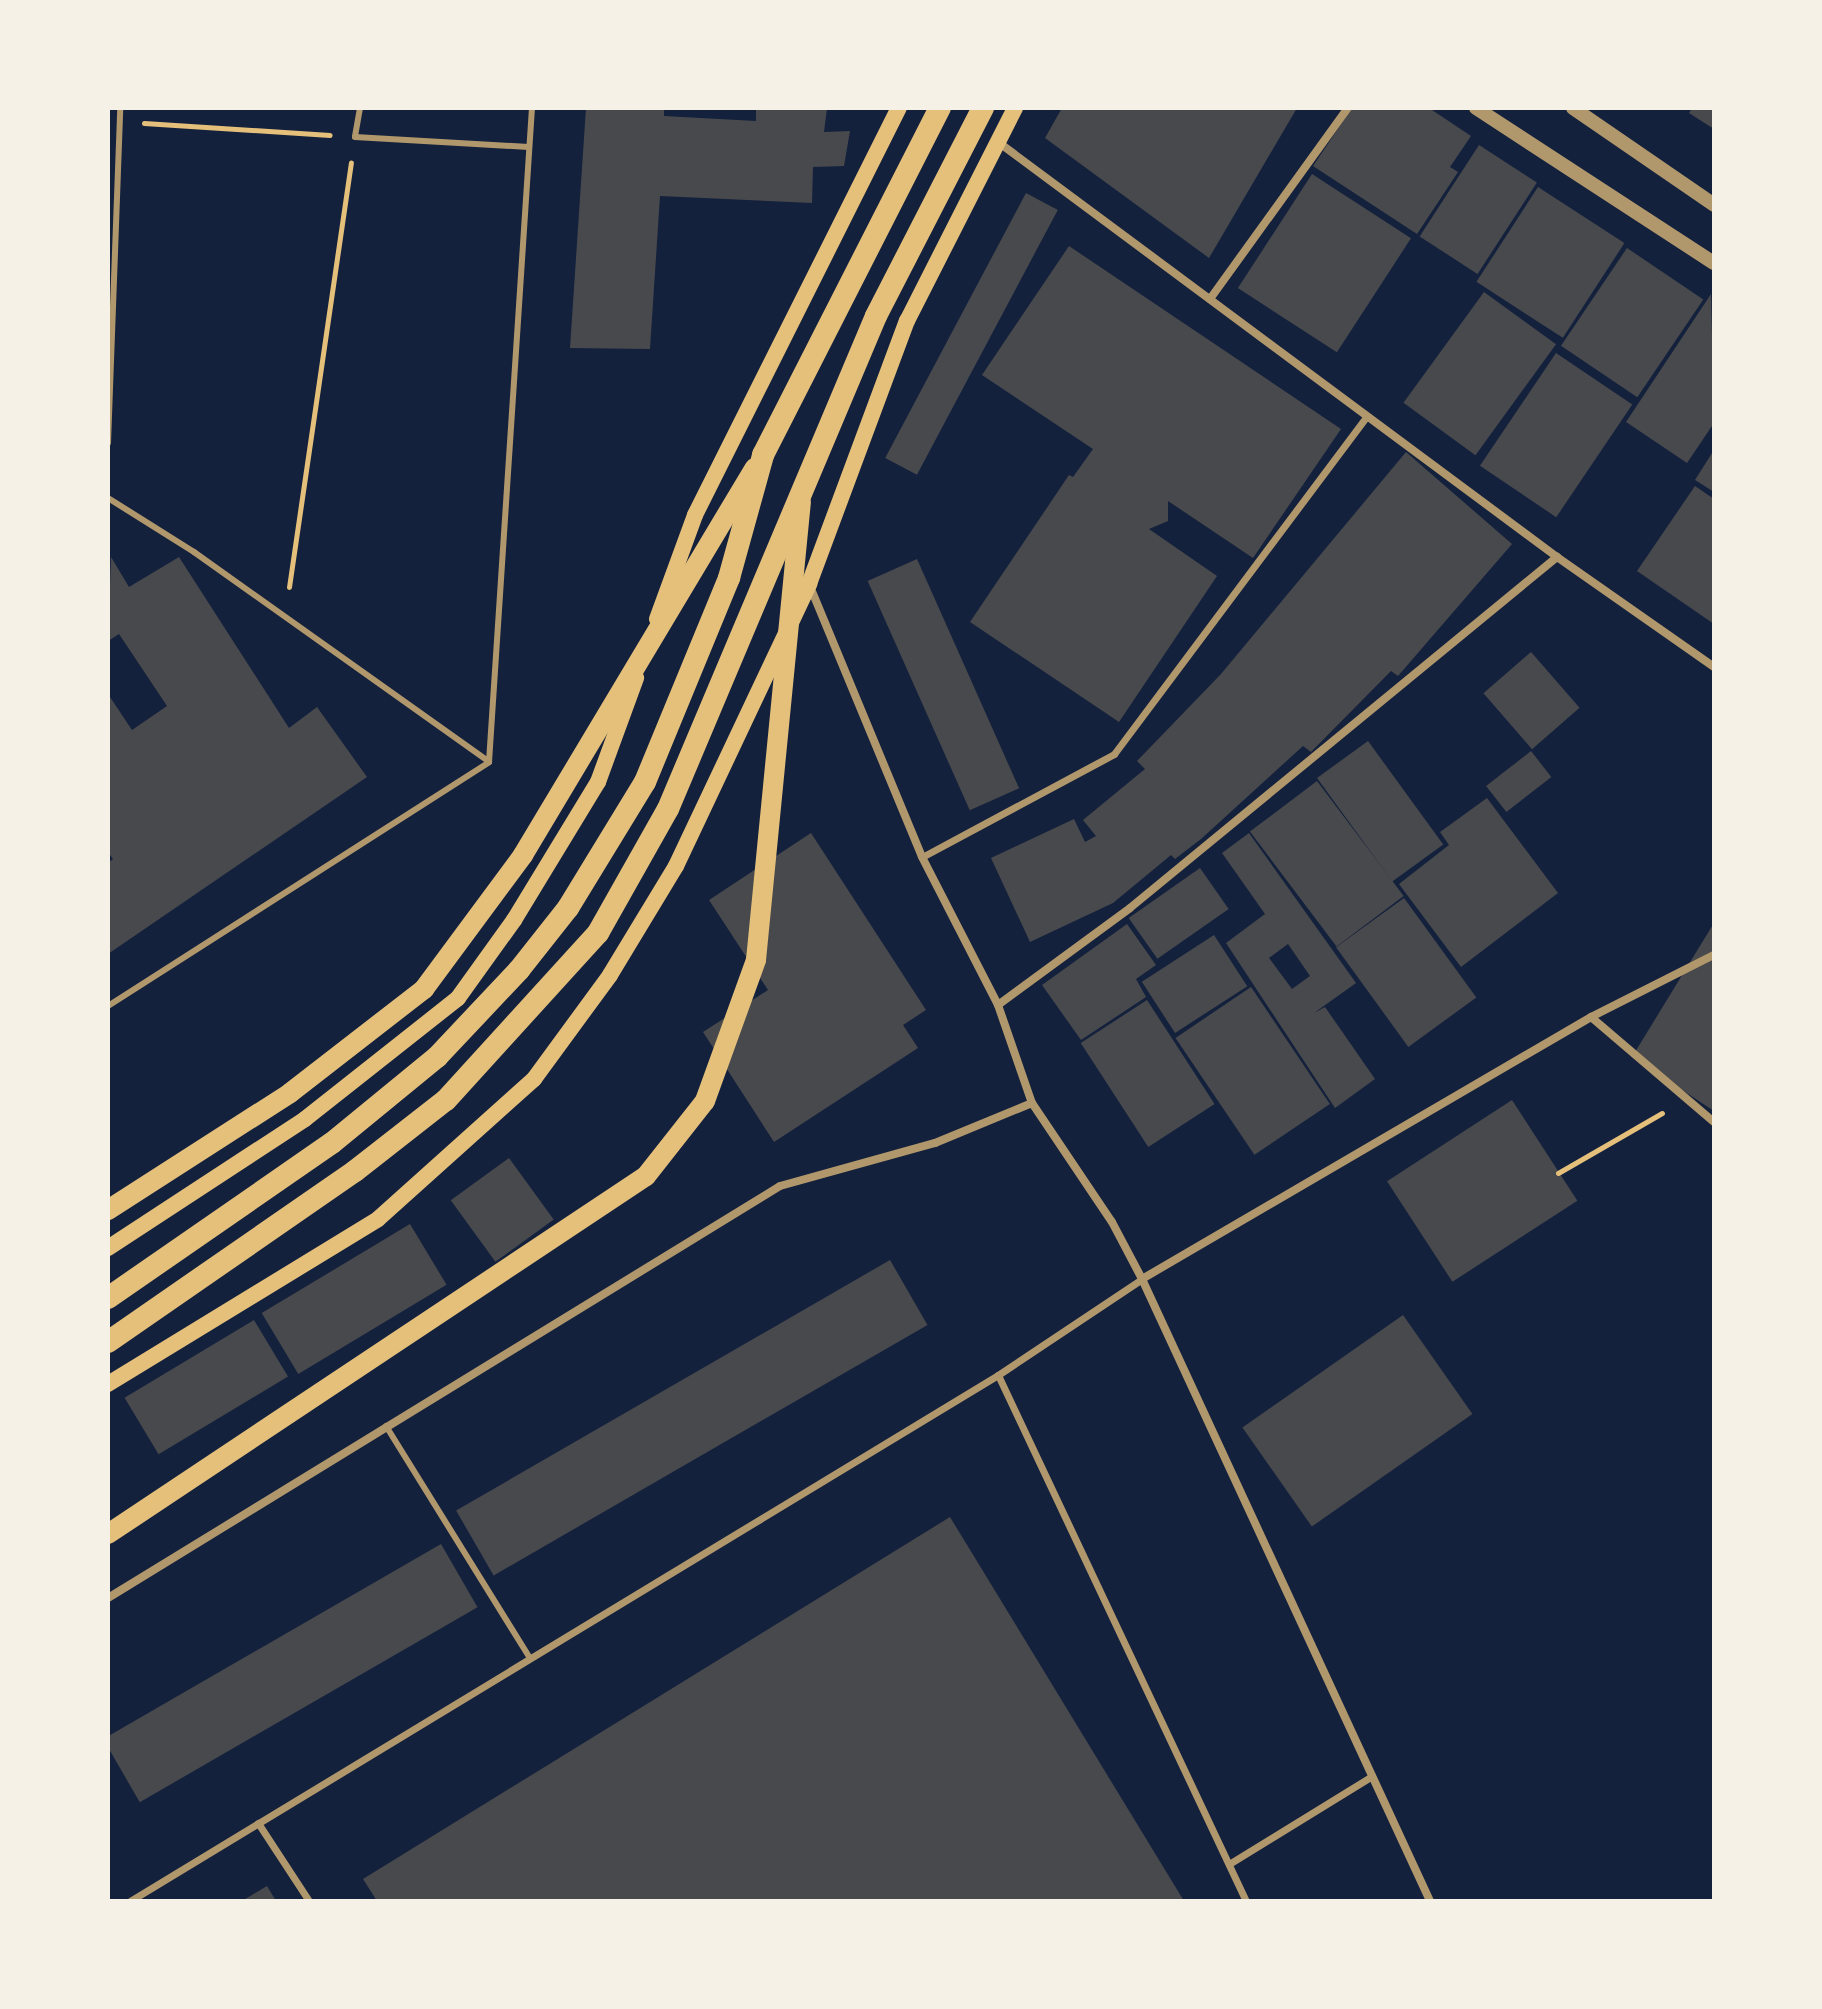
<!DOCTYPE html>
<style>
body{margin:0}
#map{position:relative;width:1822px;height:2009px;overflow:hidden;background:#14213d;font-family:Barlow,sans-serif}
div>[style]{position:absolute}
.building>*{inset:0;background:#48494c;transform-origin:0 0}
.path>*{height:5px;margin:-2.5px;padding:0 2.5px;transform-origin:2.5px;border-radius:2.5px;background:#e5c07b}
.service>*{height:6px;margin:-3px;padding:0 3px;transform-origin:3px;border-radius:3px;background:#b1986c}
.pedestrian>*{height:7px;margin:-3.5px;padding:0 3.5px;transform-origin:3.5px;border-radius:3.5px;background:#b1986c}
.minor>*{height:8px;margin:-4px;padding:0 4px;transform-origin:4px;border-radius:4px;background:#b1986c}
.tertiary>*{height:14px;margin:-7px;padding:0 7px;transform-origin:7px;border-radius:7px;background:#b1986c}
.secondary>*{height:16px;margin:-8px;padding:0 8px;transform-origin:8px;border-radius:8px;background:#e5c07b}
.primary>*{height:20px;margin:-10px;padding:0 10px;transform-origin:10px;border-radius:10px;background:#e5c07b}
.trunk>*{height:22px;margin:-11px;padding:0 11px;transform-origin:11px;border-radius:11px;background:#e5c07b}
span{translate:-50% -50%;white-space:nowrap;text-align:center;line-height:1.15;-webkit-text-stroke:7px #f6f1e7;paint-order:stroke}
.frame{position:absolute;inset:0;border:110px solid #f6f1e7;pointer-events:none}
</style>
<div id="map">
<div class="building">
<i style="clip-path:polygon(586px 108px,664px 108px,664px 116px,756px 121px,756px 108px,827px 108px,824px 132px,850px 131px,844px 166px,813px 167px,812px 203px,660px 196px,650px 349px,570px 348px)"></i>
<i style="clip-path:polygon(1062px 108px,1297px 108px,1209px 258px,1045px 138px)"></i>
<i style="clip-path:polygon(1352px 108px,1429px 108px,1471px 136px,1450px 167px,1458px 172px,1417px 234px,1313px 166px)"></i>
<i style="clip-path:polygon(1692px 108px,1714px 108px,1714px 129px,1689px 113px)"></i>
<i style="left:1479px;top:145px;width:69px;height:109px;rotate:33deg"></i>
<i style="left:1312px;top:174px;width:118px;height:136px;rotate:33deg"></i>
<i style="left:1538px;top:187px;width:103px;height:113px;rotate:33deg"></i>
<i style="left:1026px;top:193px;width:36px;height:300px;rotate:28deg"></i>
<i style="clip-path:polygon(1069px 246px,1341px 429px,1253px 558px,1168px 501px,1168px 521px,1149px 529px,1217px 576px,1119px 722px,970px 622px,1069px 475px,1073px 477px,1093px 449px,982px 375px)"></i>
<i style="left:1627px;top:248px;width:92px;height:118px;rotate:34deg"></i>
<i style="left:1484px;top:292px;width:89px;height:137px;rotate:36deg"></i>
<i style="clip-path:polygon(1711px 294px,1714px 423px,1687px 463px,1626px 422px)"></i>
<i style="left:1556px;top:353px;width:92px;height:136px;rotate:34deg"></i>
<i style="clip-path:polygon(1714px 450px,1714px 492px,1695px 480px)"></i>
<i style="clip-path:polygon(1406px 452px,1512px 544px,1398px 676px,1391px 671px,1311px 752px,1303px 746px,1201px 839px,1175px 859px,1171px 855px,1113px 903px,1030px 942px,991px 858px,1074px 819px,1085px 842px,1096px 836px,1083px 820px,1145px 769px,1137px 761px,1221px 674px)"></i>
<i style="clip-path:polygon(1695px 486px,1714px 499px,1714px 624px,1637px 571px)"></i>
<i style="clip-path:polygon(111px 557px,129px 587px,179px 557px,289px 728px,317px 707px,367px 777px,108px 954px,108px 863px,113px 859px,108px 852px,108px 694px,132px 730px,167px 706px,119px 634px,108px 641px)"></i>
<i style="left:917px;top:559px;width:251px;height:54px;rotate:66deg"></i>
<i style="left:1531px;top:652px;width:74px;height:63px;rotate:49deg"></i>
<i style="left:1368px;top:741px;width:128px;height:63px;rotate:54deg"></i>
<i style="left:1531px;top:751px;width:33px;height:57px;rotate:52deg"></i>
<i style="left:1317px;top:781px;width:144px;height:84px;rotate:53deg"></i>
<i style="clip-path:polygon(1487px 798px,1558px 893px,1461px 967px,1399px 884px,1449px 845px,1440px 832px)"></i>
<i style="clip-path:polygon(811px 833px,926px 1010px,903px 1025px,918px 1048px,774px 1142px,703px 1032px,768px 990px,709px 900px)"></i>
<i style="clip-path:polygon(evenodd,1249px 833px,1356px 983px,1314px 1013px,1325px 1007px,1375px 1079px,1335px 1108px,1226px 943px,1265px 914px,1222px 853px,1249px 833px,1288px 944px,1310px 976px,1292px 989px,1269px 958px,1288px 944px)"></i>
<i style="left:1200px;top:868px;width:50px;height:87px;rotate:55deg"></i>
<i style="left:1404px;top:898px;width:123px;height:84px;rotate:54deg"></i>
<i style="clip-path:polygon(1714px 923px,1714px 1111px,1632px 1057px)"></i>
<i style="clip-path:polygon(1127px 924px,1156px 965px,1136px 979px,1146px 997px,1081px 1040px,1042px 985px)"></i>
<i style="left:1214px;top:935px;width:61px;height:86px;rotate:57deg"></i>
<i style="left:1251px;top:987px;width:141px;height:91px;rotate:56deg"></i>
<i style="left:1147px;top:1000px;width:124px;height:79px;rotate:57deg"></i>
<i style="left:1512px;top:1100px;width:120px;height:149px;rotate:57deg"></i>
<i style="left:509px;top:1158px;width:76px;height:72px;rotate:54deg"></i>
<i style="left:410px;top:1224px;width:71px;height:173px;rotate:59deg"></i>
<i style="left:890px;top:1260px;width:75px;height:501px;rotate:60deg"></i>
<i style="left:1403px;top:1315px;width:121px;height:196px;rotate:55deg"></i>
<i style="left:254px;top:1320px;width:66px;height:151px;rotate:59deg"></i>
<i style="clip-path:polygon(950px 1517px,1184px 1901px,377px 1901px,363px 1879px)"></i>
<i style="left:441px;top:1544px;width:73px;height:390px;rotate:60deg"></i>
<i style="clip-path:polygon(267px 1886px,276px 1901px,242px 1901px)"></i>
</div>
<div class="path">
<i style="left:144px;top:123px;width:186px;rotate:3.7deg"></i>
<i style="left:289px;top:587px;width:429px;rotate:-81.7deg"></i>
<i style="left:1558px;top:1173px;width:120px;rotate:-30deg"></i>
</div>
<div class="service">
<i style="left:360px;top:108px;width:29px;rotate:100deg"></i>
<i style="left:355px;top:137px;width:174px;rotate:3.3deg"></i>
<i style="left:108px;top:443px;width:335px;rotate:-87.9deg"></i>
<i style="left:108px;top:498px;width:102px;rotate:32.1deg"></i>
<i style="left:194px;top:552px;width:362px;rotate:35.4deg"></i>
<i style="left:489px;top:762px;width:655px;rotate:-86.24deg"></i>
<i style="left:108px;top:1006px;width:452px;rotate:-32.6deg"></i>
<i style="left:386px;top:1426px;width:273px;rotate:58.2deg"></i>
</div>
<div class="pedestrian">
<i style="left:922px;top:857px;width:218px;rotate:-28.2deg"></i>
<i style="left:1114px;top:754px;width:422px;rotate:-53.2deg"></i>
<i style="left:998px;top:1375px;width:582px;rotate:64.76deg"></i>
<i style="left:258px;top:1823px;width:93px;rotate:56.8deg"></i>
<i style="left:1229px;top:1864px;width:168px;rotate:-31.6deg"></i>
<i style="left:130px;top:1901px;width:1015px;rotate:-31.22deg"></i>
<i style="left:998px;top:1375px;width:173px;rotate:-33.7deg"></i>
</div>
<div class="minor">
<i style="left:998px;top:142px;width:696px;rotate:36.59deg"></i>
<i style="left:1557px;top:557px;width:192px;rotate:35deg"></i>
<i style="left:1210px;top:299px;width:236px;rotate:-54.2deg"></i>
<i style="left:809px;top:584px;width:295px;rotate:67.5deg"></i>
<i style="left:922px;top:857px;width:166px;rotate:62.8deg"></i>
<i style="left:998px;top:1005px;width:104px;rotate:70.9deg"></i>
<i style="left:1032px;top:1103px;width:143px;rotate:56.1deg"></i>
<i style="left:1112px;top:1222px;width:64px;rotate:62.2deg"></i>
<i style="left:1142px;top:1279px;width:685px;rotate:65.15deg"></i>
<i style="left:998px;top:1005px;width:164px;rotate:-36.3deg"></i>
<i style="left:1130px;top:908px;width:553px;rotate:-39.42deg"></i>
<i style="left:1591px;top:1017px;width:162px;rotate:40.5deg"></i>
<i style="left:1142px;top:1279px;width:520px;rotate:-30.26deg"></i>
<i style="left:1591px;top:1017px;width:138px;rotate:-26.8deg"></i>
<i style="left:108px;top:1598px;width:788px;rotate:-31.51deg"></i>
<i style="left:780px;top:1186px;width:161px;rotate:-15.5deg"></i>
<i style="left:935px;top:1143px;width:105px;rotate:-22.4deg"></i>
</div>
<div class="tertiary">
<i style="left:1476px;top:108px;width:284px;rotate:33.1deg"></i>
<i style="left:1573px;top:108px;width:171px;rotate:34.5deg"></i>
</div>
<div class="secondary">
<i style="left:657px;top:619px;width:111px;rotate:-69.9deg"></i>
<i style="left:695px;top:515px;width:455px;rotate:-63.4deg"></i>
<i style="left:108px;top:1248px;width:235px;rotate:-33.2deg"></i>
<i style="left:305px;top:1119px;width:195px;rotate:-38.3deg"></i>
<i style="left:458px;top:998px;width:96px;rotate:-54.3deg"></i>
<i style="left:514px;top:920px;width:162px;rotate:-58.7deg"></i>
<i style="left:598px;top:782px;width:111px;rotate:-69.9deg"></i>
<i style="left:108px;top:1384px;width:316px;rotate:-31.4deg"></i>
<i style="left:378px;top:1219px;width:210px;rotate:-41.9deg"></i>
<i style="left:534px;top:1079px;width:129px;rotate:-53.8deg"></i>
<i style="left:610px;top:975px;width:127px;rotate:-58.8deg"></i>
<i style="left:676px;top:866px;width:312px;rotate:-64.7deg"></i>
<i style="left:809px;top:584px;width:281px;rotate:-69.6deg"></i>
<i style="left:907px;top:321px;width:239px;rotate:-63.1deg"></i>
</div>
<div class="primary">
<i style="left:108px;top:1210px;width:216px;rotate:-32.7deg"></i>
<i style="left:290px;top:1093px;width:170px;rotate:-37.8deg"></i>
<i style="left:424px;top:989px;width:167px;rotate:-53.5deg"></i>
<i style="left:523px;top:855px;width:451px;rotate:-59.1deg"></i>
<i style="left:108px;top:1534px;width:646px;rotate:-33.64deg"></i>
<i style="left:646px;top:1176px;width:95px;rotate:-51.8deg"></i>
<i style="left:705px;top:1101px;width:150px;rotate:-70.1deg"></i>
<i style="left:756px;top:960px;width:460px;rotate:-84.4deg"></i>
</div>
<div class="trunk">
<i style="left:108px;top:1298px;width:272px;rotate:-34.7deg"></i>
<i style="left:332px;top:1143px;width:136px;rotate:-39.3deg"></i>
<i style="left:437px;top:1057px;width:120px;rotate:-46.7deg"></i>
<i style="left:519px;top:970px;width:79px;rotate:-51.7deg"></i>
<i style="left:568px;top:908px;width:148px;rotate:-58.6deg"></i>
<i style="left:645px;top:782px;width:221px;rotate:-67.6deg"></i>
<i style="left:729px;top:578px;width:128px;rotate:-74.5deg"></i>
<i style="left:763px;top:455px;width:390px;rotate:-63deg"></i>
<i style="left:108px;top:1342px;width:300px;rotate:-34.7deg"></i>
<i style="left:355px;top:1171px;width:115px;rotate:-38deg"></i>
<i style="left:446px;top:1100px;width:226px;rotate:-47.7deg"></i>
<i style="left:598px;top:933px;width:142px;rotate:-60.6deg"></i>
<i style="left:668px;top:809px;width:535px;rotate:-67.12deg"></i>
<i style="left:876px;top:316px;width:234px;rotate:-62.8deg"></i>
</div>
<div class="frame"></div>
</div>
